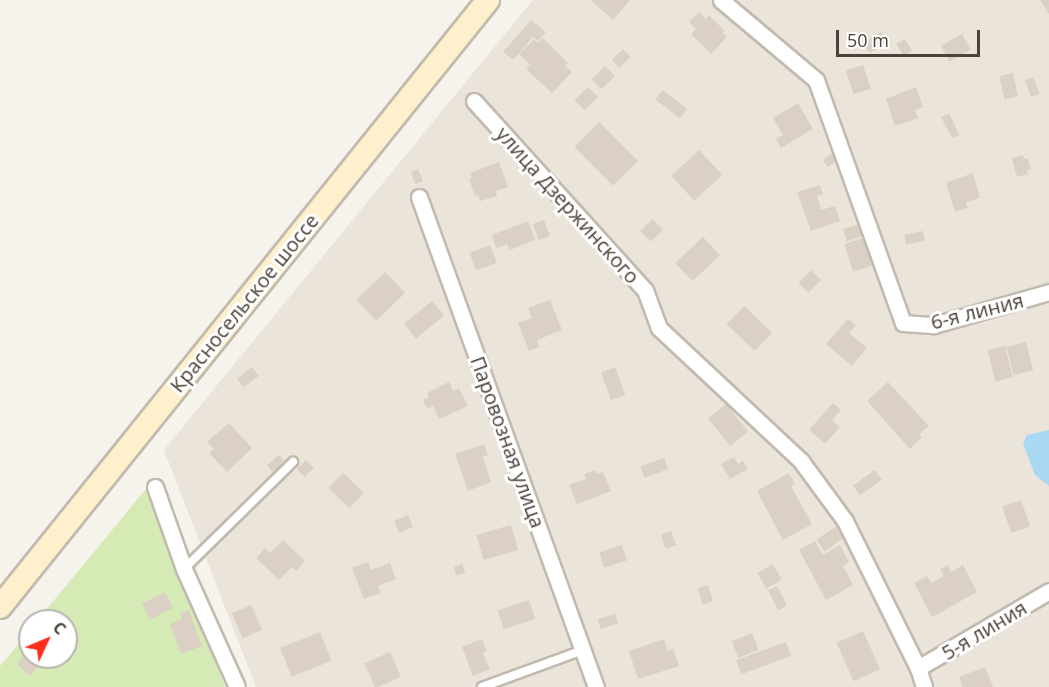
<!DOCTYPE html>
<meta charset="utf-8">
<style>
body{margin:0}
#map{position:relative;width:1049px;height:687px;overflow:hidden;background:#f6f2ec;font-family:"Open Sans",sans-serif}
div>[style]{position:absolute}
.residential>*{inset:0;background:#eae4da}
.green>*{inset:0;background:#d5eab5}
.water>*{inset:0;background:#a9d9f2}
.building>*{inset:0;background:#dbd0c4;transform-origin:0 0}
.roads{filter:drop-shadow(2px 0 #c2baae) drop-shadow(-2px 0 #c2baae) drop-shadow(0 2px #c2baae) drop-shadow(0 -2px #c2baae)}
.service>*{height:8px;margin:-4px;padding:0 4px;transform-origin:4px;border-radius:4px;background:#fff}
.minor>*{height:15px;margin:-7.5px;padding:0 7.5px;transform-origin:7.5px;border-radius:7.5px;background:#fff}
.secondary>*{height:22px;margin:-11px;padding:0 11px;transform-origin:11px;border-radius:11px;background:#fff0cd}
span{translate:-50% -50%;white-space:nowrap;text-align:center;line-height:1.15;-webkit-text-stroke:6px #fff;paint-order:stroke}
.street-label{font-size:20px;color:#4b4339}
.north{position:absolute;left:18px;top:609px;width:60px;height:60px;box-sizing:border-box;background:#fff;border:2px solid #b7b4b0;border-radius:50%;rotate:46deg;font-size:16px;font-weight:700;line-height:24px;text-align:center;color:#4b4339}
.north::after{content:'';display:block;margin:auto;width:21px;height:27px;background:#fd2f1c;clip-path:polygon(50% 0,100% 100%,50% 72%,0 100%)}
.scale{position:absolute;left:836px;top:30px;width:144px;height:27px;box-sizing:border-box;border:3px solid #4b4339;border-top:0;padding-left:8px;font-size:18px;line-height:21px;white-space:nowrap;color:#4b4339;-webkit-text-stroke:4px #fff;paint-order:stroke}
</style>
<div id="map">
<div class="residential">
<i style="clip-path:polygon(533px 0,1049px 0,1049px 687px,256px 687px,164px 450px)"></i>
</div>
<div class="green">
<i style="clip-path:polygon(150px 484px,225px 687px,0 687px,0 666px,30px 630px,30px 657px,66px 657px,66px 621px,37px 621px)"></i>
</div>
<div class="water">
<i style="clip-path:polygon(1049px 430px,1049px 486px,1035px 475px,1023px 443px,1027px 435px)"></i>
</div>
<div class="building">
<i style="clip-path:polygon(591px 0,630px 0,613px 20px)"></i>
<i style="clip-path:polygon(1040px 0,1049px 0,1049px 14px)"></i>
<i style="clip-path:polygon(699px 12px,706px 19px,709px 15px,725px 31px,723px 33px,727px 37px,711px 54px,691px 34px,696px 29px,689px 22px)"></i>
<i style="clip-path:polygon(531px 20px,546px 32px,538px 41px,533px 37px,513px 60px,503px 52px)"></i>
<i style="left:881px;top:32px;width:12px;height:21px;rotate:59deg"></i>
<i style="left:962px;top:34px;width:18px;height:24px;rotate:61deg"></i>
<i style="clip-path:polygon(543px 38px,568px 63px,565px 66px,572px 72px,552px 93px,526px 69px,530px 65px,519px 54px,534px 39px,538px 43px)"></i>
<i style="left:905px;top:39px;width:14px;height:10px;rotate:60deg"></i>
<i style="left:623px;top:49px;width:11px;height:16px;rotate:45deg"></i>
<i style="left:863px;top:65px;width:25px;height:18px;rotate:72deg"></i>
<i style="left:605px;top:66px;width:14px;height:19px;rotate:45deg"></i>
<i style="left:1013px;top:73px;width:24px;height:14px;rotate:78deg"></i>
<i style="left:1033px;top:77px;width:18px;height:9px;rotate:68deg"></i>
<i style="left:588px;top:87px;width:14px;height:19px;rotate:45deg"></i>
<i style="clip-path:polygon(916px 87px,923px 107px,915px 110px,918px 118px,895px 126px,886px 99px)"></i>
<i style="left:663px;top:90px;width:31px;height:12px;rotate:38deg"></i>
<i style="clip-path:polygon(798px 103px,813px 129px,781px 148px,776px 139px,783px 135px,773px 118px)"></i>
<i style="clip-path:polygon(949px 113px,959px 135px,952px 138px,941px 117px)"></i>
<i style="left:599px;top:122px;width:55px;height:35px;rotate:45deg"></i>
<i style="left:699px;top:150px;width:34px;height:38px;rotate:47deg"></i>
<i style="left:836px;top:151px;width:9px;height:16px;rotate:58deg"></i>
<i style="clip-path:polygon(1023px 155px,1024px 159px,1028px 159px,1031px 169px,1027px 170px,1028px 174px,1017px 177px,1012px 158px)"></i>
<i style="clip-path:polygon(499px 162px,508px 187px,496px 191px,497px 196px,480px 201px,478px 195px,475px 196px,469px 179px,472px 177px,470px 173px)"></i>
<i style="left:418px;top:169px;width:13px;height:8px;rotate:67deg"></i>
<i style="clip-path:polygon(973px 173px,980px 198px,966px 202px,968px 208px,955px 212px,946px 183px)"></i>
<i style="clip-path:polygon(820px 185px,823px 194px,817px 196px,821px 210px,835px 206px,840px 221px,811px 231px,797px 192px)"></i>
<i style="left:653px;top:219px;width:15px;height:17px;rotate:48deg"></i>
<i style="left:544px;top:220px;width:17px;height:12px;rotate:69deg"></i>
<i style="clip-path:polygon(528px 221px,535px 240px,510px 250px,507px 244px,496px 248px,492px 235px)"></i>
<i style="left:862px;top:223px;width:13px;height:20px;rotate:72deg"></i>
<i style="left:923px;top:231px;width:10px;height:19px;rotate:79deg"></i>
<i style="left:703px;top:237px;width:25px;height:38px;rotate:47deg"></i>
<i style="left:866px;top:237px;width:29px;height:23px;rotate:72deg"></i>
<i style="left:490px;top:245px;width:19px;height:22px;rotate:69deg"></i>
<i style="left:811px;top:270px;width:14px;height:18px;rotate:45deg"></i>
<i style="left:385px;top:272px;width:29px;height:40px;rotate:46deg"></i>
<i style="clip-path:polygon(550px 300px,562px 330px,537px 340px,539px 347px,529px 351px,518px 323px,532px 318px,528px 308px)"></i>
<i style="left:432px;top:301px;width:19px;height:36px;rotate:51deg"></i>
<i style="left:744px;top:306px;width:39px;height:25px;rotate:44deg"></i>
<i style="clip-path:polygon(848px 319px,856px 325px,849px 333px,867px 348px,852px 366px,826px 344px)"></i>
<i style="left:1026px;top:342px;width:29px;height:20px;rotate:76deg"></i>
<i style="left:1005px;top:346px;width:32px;height:18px;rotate:76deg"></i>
<i style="left:252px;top:367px;width:11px;height:19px;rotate:52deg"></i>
<i style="left:615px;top:367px;width:30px;height:15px;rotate:70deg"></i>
<i style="clip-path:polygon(449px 382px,453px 391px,459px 388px,468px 406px,439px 419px,433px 406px,427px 409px,423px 400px,429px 398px,427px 393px)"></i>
<i style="clip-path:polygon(888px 382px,929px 426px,919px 434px,922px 437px,910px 449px,867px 401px)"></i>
<i style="clip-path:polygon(833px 403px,841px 410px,832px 420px,840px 427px,825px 444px,809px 430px)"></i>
<i style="left:726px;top:404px;width:35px;height:23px;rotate:51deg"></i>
<i style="clip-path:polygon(229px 423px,252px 448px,227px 472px,209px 453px,214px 449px,207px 442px)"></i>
<i style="clip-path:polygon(484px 444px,488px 455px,483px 457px,491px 482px,468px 491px,455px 454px)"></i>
<i style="left:279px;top:455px;width:9px;height:16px;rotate:49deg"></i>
<i style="clip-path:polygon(734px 457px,738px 464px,743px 461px,748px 469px,730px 479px,721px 464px)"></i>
<i style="left:664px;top:458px;width:12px;height:25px;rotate:70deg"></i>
<i style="left:306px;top:460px;width:11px;height:13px;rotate:45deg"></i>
<i style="clip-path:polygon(595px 470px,597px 474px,603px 472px,611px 491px,577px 504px,569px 485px,586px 479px,584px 474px)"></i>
<i style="left:875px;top:470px;width:12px;height:27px;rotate:55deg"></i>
<i style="left:343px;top:473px;width:29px;height:21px;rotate:44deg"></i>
<i style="clip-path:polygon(789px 473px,795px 484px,791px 486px,812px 524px,783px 540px,757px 491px)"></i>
<i style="left:1021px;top:500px;width:28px;height:20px;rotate:71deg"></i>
<i style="left:408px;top:515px;width:13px;height:15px;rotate:67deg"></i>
<i style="left:511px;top:525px;width:26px;height:36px;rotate:74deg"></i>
<i style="left:838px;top:525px;width:14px;height:26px;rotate:56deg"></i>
<i style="left:671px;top:531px;width:15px;height:11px;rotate:70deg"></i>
<i style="clip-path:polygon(283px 540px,305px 561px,296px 571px,292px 567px,279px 580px,256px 558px,265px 548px,270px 553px)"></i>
<i style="clip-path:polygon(815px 541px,823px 555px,840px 545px,849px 562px,843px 566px,853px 585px,826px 600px,799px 550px)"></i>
<i style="left:622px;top:545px;width:16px;height:24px;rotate:72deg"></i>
<i style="clip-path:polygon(368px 562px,371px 570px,390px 563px,396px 579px,378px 586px,380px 593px,364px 599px,352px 568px)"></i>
<i style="left:462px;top:564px;width:9px;height:9px;rotate:69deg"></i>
<i style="left:773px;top:564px;width:18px;height:18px;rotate:61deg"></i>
<i style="clip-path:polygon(948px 565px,951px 572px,963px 565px,977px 592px,932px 617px,914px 583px,927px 576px,931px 583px,944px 576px,940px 569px)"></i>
<i style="left:708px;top:585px;width:17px;height:11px;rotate:73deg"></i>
<i style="left:777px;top:586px;width:22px;height:10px;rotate:63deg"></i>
<i style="left:165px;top:592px;width:18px;height:26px;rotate:63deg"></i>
<i style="left:529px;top:600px;width:20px;height:33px;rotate:72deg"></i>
<i style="left:251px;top:605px;width:27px;height:21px;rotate:66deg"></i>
<i style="clip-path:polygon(189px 610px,202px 646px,181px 654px,170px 624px,182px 619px,180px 613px)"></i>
<i style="left:615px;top:614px;width:10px;height:18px;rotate:73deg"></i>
<i style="left:863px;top:631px;width:42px;height:29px;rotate:66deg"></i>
<i style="left:320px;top:632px;width:31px;height:43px;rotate:68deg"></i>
<i style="left:752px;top:633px;width:18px;height:22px;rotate:68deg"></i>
<i style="clip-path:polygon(482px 639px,487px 651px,483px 653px,490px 669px,473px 676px,462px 647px)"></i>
<i style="clip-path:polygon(664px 639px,668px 651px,673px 649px,679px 666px,638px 679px,629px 651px)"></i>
<i style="left:786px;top:642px;width:15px;height:53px;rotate:70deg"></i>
<i style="left:390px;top:652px;width:27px;height:28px;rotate:66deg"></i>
<i style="clip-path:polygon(27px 653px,30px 657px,37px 657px,40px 664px,30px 676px,17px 664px)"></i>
<i style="clip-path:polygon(985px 667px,993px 687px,963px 687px,959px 677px)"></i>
</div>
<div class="roads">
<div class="service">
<i style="left:184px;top:569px;width:153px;rotate:-44.5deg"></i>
<i style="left:482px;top:687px;width:108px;rotate:-20.1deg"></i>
</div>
<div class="minor">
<i style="left:721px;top:0;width:124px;rotate:40.1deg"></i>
<i style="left:816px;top:80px;width:258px;rotate:70.3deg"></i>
<i style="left:903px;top:323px;width:31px;rotate:4deg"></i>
<i style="left:934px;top:325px;width:120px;rotate:-16deg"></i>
<i style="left:474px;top:101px;width:255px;rotate:47.9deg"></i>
<i style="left:645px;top:290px;width:40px;rotate:69.8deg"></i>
<i style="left:659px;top:328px;width:195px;rotate:43.1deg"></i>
<i style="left:801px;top:461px;width:74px;rotate:53.7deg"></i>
<i style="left:845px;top:521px;width:164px;rotate:63.6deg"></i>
<i style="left:918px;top:668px;width:20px;rotate:72deg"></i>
<i style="left:419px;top:197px;width:521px;rotate:70.14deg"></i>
<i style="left:155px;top:487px;width:87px;rotate:70.5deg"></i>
<i style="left:184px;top:569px;width:129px;rotate:65.8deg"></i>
<i style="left:918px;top:668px;width:152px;rotate:-30.4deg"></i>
</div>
<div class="secondary">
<i style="left:0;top:607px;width:779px;rotate:-51.2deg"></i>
</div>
</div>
<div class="street-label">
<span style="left:568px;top:205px;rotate:48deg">улица Дзержинского</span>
<span style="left:244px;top:303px;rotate:-51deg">Красносельское шоссе</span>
<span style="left:977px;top:311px;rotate:-14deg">6-я линия</span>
<span style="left:508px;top:442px;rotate:70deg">Паровозная улица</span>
<span style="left:984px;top:630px;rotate:-31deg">5-я линия</span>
</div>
<div class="north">С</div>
<div class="scale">50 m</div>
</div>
